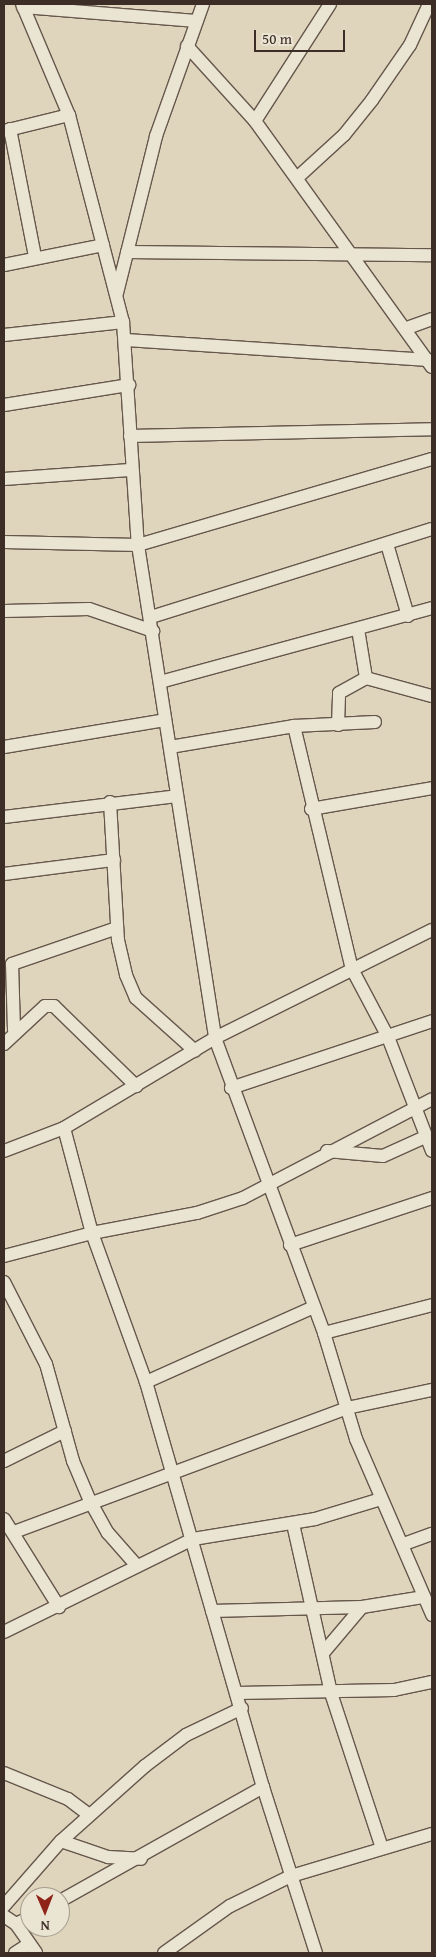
<!DOCTYPE html>
<style>
body{margin:0}
#map{position:relative;width:436px;height:1957px;overflow:hidden;background:#dfd5bc;font-family:"Gentium Book Plus",serif}
div>[style]{position:absolute}
.roads{filter:drop-shadow(1px 0 #66574c) drop-shadow(-1px 0 #66574c) drop-shadow(0 1px #66574c) drop-shadow(0 -1px #66574c)}
.minor>*{height:12px;margin:-6px;padding:0 6px;transform-origin:6px;border-radius:6px;background:#eae4d3}
span{translate:-50% -50%;white-space:nowrap;text-align:center;line-height:1.15;-webkit-text-stroke:5px #eae4d3;paint-order:stroke}
.frame{position:absolute;inset:0;border:5px solid #3d2d27;pointer-events:none}
.north{position:absolute;left:20px;top:1887px;width:50px;height:50px;box-sizing:border-box;background:#eae4d3;border:1px solid #a59b8e;border-radius:50%;rotate:179deg;font-size:14px;font-weight:700;line-height:20px;text-align:center;color:#3d2d27}
.north::after{content:'';display:block;margin:auto;width:18px;height:22px;background:#8f2418;clip-path:polygon(50% 0,100% 100%,50% 72%,0 100%)}
.scale{position:absolute;left:254px;top:30px;width:91px;height:22px;box-sizing:border-box;border:2px solid #3d2d27;border-top:0;padding-left:6px;font-size:15px;line-height:18px;white-space:nowrap;color:#3d2d27;-webkit-text-stroke:4px #eae4d3;paint-order:stroke}
</style>
<div id="map">
<div class="roads">
<div class="minor">
<i style="left:22px;top:4px;width:121px;rotate:67.1deg"></i>
<i style="left:69px;top:115px;width:214px;rotate:75.4deg"></i>
<i style="left:123px;top:322px;width:224px;rotate:86.2deg"></i>
<i style="left:138px;top:545px;width:499px;rotate:81.1deg"></i>
<i style="left:215px;top:1038px;width:314px;rotate:69.7deg"></i>
<i style="left:324px;top:1333px;width:111px;rotate:73.2deg"></i>
<i style="left:356px;top:1439px;width:192px;rotate:66.6deg"></i>
<i style="left:23px;top:7px;width:174px;rotate:4.6deg"></i>
<i style="left:187px;top:46px;width:101px;rotate:47.8deg"></i>
<i style="left:255px;top:121px;width:303px;rotate:54.3deg"></i>
<i style="left:255px;top:121px;width:139px;rotate:-57.3deg"></i>
<i style="left:10px;top:129px;width:130px;rotate:78.9deg"></i>
<i style="left:4px;top:131px;width:67px;rotate:-13.8deg"></i>
<i style="left:298px;top:177px;width:62px;rotate:-42.4deg"></i>
<i style="left:344px;top:135px;width:45px;rotate:-51.3deg"></i>
<i style="left:372px;top:100px;width:67px;rotate:-55.4deg"></i>
<i style="left:410px;top:45px;width:45px;rotate:-65.1deg"></i>
<i style="left:127px;top:252px;width:305px;rotate:0.6deg"></i>
<i style="left:4px;top:265px;width:101px;rotate:-11.4deg"></i>
<i style="left:117px;top:293px;width:162px;rotate:-76deg"></i>
<i style="left:156px;top:136px;width:140px;rotate:-70.4deg"></i>
<i style="left:407px;top:328px;width:27px;rotate:-20deg"></i>
<i style="left:4px;top:335px;width:120px;rotate:-6.2deg"></i>
<i style="left:126px;top:340px;width:303px;rotate:3.8deg"></i>
<i style="left:4px;top:405px;width:127px;rotate:-9.1deg"></i>
<i style="left:130px;top:436px;width:302px;rotate:-1.3deg"></i>
<i style="left:4px;top:479px;width:126px;rotate:-4.1deg"></i>
<i style="left:4px;top:542px;width:134px;rotate:1.3deg"></i>
<i style="left:138px;top:545px;width:306px;rotate:-16.3deg"></i>
<i style="left:387px;top:544px;width:75px;rotate:73.7deg"></i>
<i style="left:4px;top:611px;width:85px;rotate:-1.3deg"></i>
<i style="left:89px;top:609px;width:68px;rotate:19deg"></i>
<i style="left:151px;top:617px;width:294px;rotate:-17.4deg"></i>
<i style="left:358px;top:629px;width:50px;rotate:80.7deg"></i>
<i style="left:160px;top:682px;width:282px;rotate:-15.2deg"></i>
<i style="left:338px;top:725px;width:32px;rotate:-88deg"></i>
<i style="left:339px;top:693px;width:31px;rotate:-29deg"></i>
<i style="left:366px;top:678px;width:68px;rotate:15.3deg"></i>
<i style="left:294px;top:726px;width:81px;rotate:-2.8deg"></i>
<i style="left:4px;top:747px;width:163px;rotate:-9.5deg"></i>
<i style="left:170px;top:747px;width:126px;rotate:-9.6deg"></i>
<i style="left:294px;top:726px;width:250px;rotate:76.6deg"></i>
<i style="left:352px;top:969px;width:77px;rotate:62.1deg"></i>
<i style="left:388px;top:1037px;width:122px;rotate:68.9deg"></i>
<i style="left:110px;top:802px;width:138px;rotate:86.7deg"></i>
<i style="left:118px;top:940px;width:36px;rotate:77deg"></i>
<i style="left:126px;top:975px;width:25px;rotate:67deg"></i>
<i style="left:136px;top:998px;width:79px;rotate:41.9deg"></i>
<i style="left:311px;top:809px;width:123px;rotate:-9.8deg"></i>
<i style="left:4px;top:817px;width:174px;rotate:-6.9deg"></i>
<i style="left:4px;top:874px;width:111px;rotate:-7.3deg"></i>
<i style="left:14px;top:1030px;width:66px;rotate:-91.7deg"></i>
<i style="left:12px;top:964px;width:111px;rotate:-18.9deg"></i>
<i style="left:4px;top:1044px;width:56px;rotate:-42.8deg"></i>
<i style="left:45px;top:1006px;width:9px"></i>
<i style="left:54px;top:1006px;width:115px;rotate:44.3deg"></i>
<i style="left:231px;top:1088px;width:212px;rotate:-18.4deg"></i>
<i style="left:64px;top:1128px;width:109px;rotate:75.1deg"></i>
<i style="left:92px;top:1233px;width:158px;rotate:70.1deg"></i>
<i style="left:146px;top:1382px;width:422px;rotate:73.9deg"></i>
<i style="left:263px;top:1787px;width:174px;rotate:72.3deg"></i>
<i style="left:4px;top:1151px;width:64px;rotate:-21deg"></i>
<i style="left:64px;top:1128px;width:176px;rotate:-30.8deg"></i>
<i style="left:215px;top:1038px;width:242px;rotate:-26.5deg"></i>
<i style="left:327px;top:1151px;width:56px;rotate:5.1deg"></i>
<i style="left:383px;top:1156px;width:48px;rotate:-24.4deg"></i>
<i style="left:290px;top:1245px;width:150px;rotate:-18.3deg"></i>
<i style="left:4px;top:1256px;width:91px;rotate:-14.6deg"></i>
<i style="left:92px;top:1233px;width:107px;rotate:-10.8deg"></i>
<i style="left:197px;top:1213px;width:48px;rotate:-18.1deg"></i>
<i style="left:243px;top:1198px;width:213px;rotate:-27.6deg"></i>
<i style="left:4px;top:1282px;width:92px;rotate:62.9deg"></i>
<i style="left:46px;top:1364px;width:101px;rotate:74.4deg"></i>
<i style="left:73px;top:1461px;width:43px;rotate:67deg"></i>
<i style="left:90px;top:1501px;width:37px;rotate:61deg"></i>
<i style="left:108px;top:1533px;width:44px;rotate:48.7deg"></i>
<i style="left:324px;top:1333px;width:112px;rotate:-14.5deg"></i>
<i style="left:146px;top:1382px;width:184px;rotate:-24.1deg"></i>
<i style="left:4px;top:1461px;width:68px;rotate:-26.2deg"></i>
<i style="left:4px;top:1519px;width:104px;rotate:58deg"></i>
<i style="left:293px;top:1524px;width:173px;rotate:77.3deg"></i>
<i style="left:331px;top:1693px;width:163px;rotate:71.8deg"></i>
<i style="left:14px;top:1532px;width:355px;rotate:-20.4deg"></i>
<i style="left:347px;top:1408px;width:87px;rotate:-12deg"></i>
<i style="left:404px;top:1544px;width:30px;rotate:-20deg"></i>
<i style="left:212px;top:1611px;width:150px;rotate:-1.5deg"></i>
<i style="left:362px;top:1607px;width:63px;rotate:-9.2deg"></i>
<i style="left:4px;top:1632px;width:211px;rotate:-26.2deg"></i>
<i style="left:193px;top:1539px;width:124px;rotate:-9.3deg"></i>
<i style="left:315px;top:1519px;width:69px;rotate:-16.9deg"></i>
<i style="left:323px;top:1653px;width:60px;rotate:-49.7deg"></i>
<i style="left:237px;top:1693px;width:157px;rotate:-1.1deg"></i>
<i style="left:394px;top:1690px;width:39px;rotate:-12deg"></i>
<i style="left:4px;top:1773px;width:69px;rotate:22.1deg"></i>
<i style="left:68px;top:1799px;width:26px;rotate:37deg"></i>
<i style="left:61px;top:1841px;width:50px;rotate:18.8deg"></i>
<i style="left:108px;top:1857px;width:33px;rotate:3deg"></i>
<i style="left:60px;top:1901px;width:233px;rotate:-29.3deg"></i>
<i style="left:4px;top:1906px;width:86px;rotate:-48.8deg"></i>
<i style="left:61px;top:1841px;width:113px;rotate:-41.8deg"></i>
<i style="left:145px;top:1766px;width:51px;rotate:-37.1deg"></i>
<i style="left:186px;top:1735px;width:62px;rotate:-25.7deg"></i>
<i style="left:4px;top:1916px;width:14px;rotate:34deg"></i>
<i style="left:16px;top:1924px;width:35px;rotate:55deg"></i>
<i style="left:16px;top:1924px;width:16px;rotate:-27deg"></i>
<i style="left:15px;top:1953px;width:17px;rotate:-33deg"></i>
<i style="left:164px;top:1953px;width:81px;rotate:-35.5deg"></i>
<i style="left:230px;top:1906px;width:68px;rotate:-26.2deg"></i>
<i style="left:291px;top:1876px;width:147px;rotate:-16.6deg"></i>
</div>
</div>
<div class="frame"></div>
<div class="north">N</div>
<div class="scale">50 m</div>
</div>
